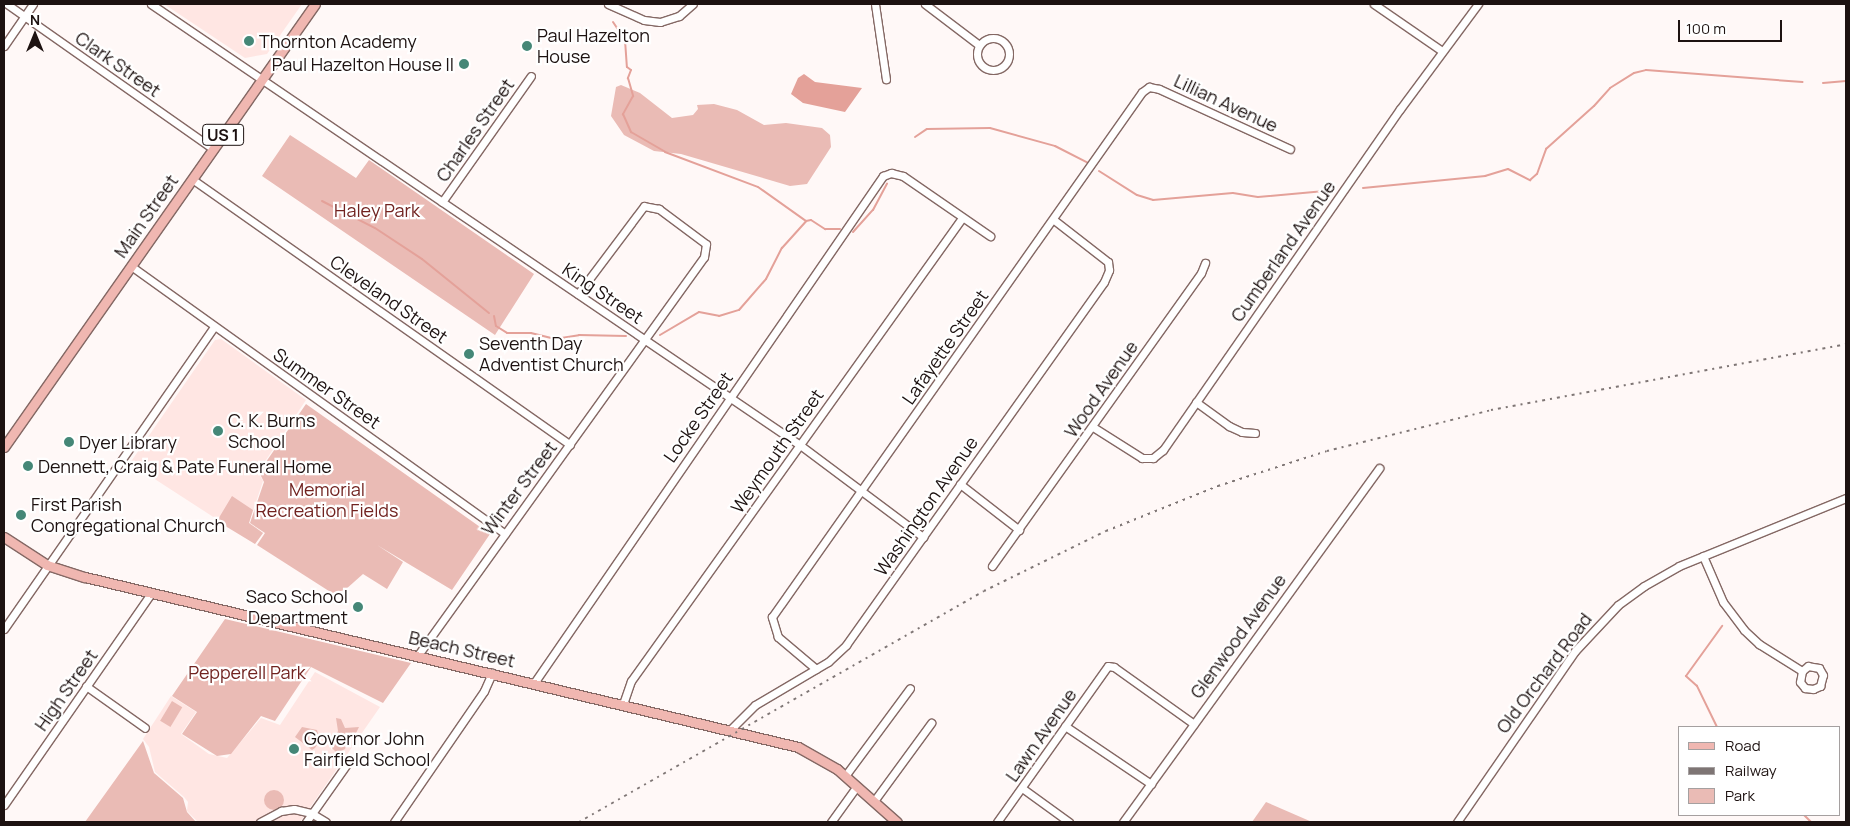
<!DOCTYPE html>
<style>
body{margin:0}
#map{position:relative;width:1850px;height:826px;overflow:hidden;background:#fff8f7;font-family:Manrope,sans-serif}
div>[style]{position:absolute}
.built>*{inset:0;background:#ffe6e3}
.green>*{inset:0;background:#eabbb5;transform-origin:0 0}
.round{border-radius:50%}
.water>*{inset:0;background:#e4a199}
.stream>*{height:2px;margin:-1px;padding:0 1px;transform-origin:1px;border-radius:1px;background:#e4a199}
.roads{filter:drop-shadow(1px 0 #846864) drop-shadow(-1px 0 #846864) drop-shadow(0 1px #846864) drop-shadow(0 -1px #846864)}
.minor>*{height:7px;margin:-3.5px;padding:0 3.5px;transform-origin:3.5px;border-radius:3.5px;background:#fff}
.minor>.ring{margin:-3.5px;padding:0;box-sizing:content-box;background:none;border:7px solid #fff;border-radius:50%}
.major>*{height:9px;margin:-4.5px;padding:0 4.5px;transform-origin:4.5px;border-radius:4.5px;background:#f0b7b1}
.rail>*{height:2px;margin-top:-1px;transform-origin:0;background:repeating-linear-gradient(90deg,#7e7574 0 2.5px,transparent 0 7.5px)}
.dots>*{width:14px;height:14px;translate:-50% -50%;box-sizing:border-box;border:2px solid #fff;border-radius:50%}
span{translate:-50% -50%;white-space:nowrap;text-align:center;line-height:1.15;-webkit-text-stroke:4.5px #fff;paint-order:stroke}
.shield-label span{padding:1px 4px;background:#fff;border:1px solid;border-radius:4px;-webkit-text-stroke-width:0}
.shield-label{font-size:16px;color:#1d1211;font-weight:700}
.poi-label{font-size:18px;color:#1d1211}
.left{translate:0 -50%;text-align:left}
.right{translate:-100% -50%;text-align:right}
.street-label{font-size:18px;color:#1d1211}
.park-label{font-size:18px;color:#712320}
.frame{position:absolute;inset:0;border:5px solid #1d1211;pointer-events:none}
.legend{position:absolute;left:1678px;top:726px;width:162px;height:90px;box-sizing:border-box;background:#fff;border:1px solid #a5a0a0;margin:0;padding:6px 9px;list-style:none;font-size:15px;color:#1d1211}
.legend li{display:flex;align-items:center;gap:10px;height:25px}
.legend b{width:25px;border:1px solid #a5a0a0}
.north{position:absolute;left:10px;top:10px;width:50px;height:50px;-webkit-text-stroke:4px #fff;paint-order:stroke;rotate:0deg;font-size:14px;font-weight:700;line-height:20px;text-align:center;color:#1d1211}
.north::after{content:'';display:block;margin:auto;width:18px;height:22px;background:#1d1211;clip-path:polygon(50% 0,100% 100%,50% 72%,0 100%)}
.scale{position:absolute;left:1678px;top:20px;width:104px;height:22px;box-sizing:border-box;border:2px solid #1d1211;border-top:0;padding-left:6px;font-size:15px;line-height:18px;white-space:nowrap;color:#1d1211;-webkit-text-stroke:4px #fff;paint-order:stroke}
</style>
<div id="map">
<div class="built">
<i style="clip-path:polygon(164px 4px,302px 4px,267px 54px,245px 58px)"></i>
<i style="clip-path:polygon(221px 339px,306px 400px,258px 472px,263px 481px,249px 523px,263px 533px,255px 544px,130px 463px,215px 340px)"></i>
<i style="clip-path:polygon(315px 672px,380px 707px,300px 822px,198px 822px,187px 811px,188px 802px,184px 797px,155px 772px,149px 747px,143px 739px,171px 696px,196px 712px,181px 734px,209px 754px,227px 758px,261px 718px,280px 725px)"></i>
</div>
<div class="green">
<i style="clip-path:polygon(621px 85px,640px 93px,672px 118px,693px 115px,698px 109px,697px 105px,714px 104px,737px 110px,764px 125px,786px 123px,822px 128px,830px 135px,831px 147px,807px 184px,790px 186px,681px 154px,654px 151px,624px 135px,611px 116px,616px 87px)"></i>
<i style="clip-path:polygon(290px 135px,356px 178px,369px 160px,534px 274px,495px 335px,262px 176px)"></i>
<i style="clip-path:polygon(306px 404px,490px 534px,452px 590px,377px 545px,403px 562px,387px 589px,363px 574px,345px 590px,332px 593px,257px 545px,265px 533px,250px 523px,264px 482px,259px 472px)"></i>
<i style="clip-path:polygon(232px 496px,253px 510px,249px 523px,263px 533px,255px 544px,217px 521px)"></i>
<i style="clip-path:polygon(225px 619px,411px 663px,383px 703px,311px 667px,275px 721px,261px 716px,231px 754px,217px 756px,182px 734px,197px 712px,172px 696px)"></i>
<i style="left:172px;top:701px;width:12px;height:23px;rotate:31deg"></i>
<i style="clip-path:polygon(336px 718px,341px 719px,345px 728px,359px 727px,356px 733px,351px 734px,345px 749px,337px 753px,331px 747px,338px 731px)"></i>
<i style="clip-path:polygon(302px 727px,317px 730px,320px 740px,315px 748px,312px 750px,295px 737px)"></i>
<i style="clip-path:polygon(143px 741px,154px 773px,183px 798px,187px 812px,196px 822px,85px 822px)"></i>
<i class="round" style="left:264px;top:790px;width:20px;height:20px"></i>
<i style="clip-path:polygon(1266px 802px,1312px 822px,1252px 822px)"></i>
</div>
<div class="water">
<i style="clip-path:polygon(804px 74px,815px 82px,862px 88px,845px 112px,803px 103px,791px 94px,798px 78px)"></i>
</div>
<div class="stream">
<i style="left:613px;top:22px;width:22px;rotate:56deg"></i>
<i style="left:625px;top:40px;width:27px;rotate:86deg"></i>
<i style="left:627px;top:67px;width:5px;rotate:37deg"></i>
<i style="left:631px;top:70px;width:9px;rotate:111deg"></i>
<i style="left:628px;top:78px;width:19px;rotate:74deg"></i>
<i style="left:633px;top:96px;width:21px;rotate:119deg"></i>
<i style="left:623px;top:114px;width:20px;rotate:66deg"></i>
<i style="left:631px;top:132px;width:39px;rotate:30deg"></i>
<i style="left:665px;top:152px;width:99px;rotate:20.6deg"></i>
<i style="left:758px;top:187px;width:59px;rotate:35.3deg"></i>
<i style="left:1823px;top:83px;width:23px;rotate:-5deg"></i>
<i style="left:915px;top:137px;width:14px;rotate:-34deg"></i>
<i style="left:927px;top:129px;width:63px;rotate:-0.9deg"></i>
<i style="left:990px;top:128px;width:67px;rotate:15.5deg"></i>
<i style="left:1055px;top:146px;width:36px;rotate:27deg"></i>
<i style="left:1099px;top:171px;width:45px;rotate:32.3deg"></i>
<i style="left:1137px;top:195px;width:17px;rotate:17deg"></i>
<i style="left:1153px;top:200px;width:80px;rotate:-5deg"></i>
<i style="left:1233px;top:193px;width:25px;rotate:9deg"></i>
<i style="left:1258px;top:197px;width:67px;rotate:-5.1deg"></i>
<i style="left:1363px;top:188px;width:123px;rotate:-5.6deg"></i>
<i style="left:1485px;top:176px;width:24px;rotate:-17deg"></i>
<i style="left:1508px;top:169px;width:25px;rotate:27deg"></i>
<i style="left:1530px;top:180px;width:9px;rotate:-41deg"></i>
<i style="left:1537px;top:174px;width:27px;rotate:-70deg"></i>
<i style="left:1546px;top:149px;width:64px;rotate:-41.9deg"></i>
<i style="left:1594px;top:106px;width:24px;rotate:-48deg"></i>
<i style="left:1610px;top:88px;width:28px;rotate:-32deg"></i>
<i style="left:1634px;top:73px;width:12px;rotate:-14deg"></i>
<i style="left:1646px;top:70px;width:157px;rotate:4.4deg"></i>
<i style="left:322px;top:201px;width:59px;rotate:27deg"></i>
<i style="left:375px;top:228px;width:56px;rotate:33.4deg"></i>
<i style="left:422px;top:259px;width:86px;rotate:38.9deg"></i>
<i style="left:853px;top:232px;width:30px;rotate:-48deg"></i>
<i style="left:873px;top:210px;width:30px;rotate:-62deg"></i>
<i style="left:494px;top:316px;width:10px;rotate:79deg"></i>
<i style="left:496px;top:326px;width:13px;rotate:32deg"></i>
<i style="left:507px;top:333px;width:24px"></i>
<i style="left:531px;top:333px;width:25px;rotate:14deg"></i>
<i style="left:555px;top:339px;width:24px;rotate:-9deg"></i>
<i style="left:579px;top:335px;width:47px;rotate:1.2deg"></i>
<i style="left:660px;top:335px;width:45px;rotate:-30.5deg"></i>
<i style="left:699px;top:312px;width:20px;rotate:11deg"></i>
<i style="left:719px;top:316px;width:21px;rotate:-17deg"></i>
<i style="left:739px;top:310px;width:41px;rotate:-48.9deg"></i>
<i style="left:766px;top:279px;width:35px;rotate:-63deg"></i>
<i style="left:782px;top:248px;width:36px;rotate:-48deg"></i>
<i style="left:806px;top:221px;width:5px;rotate:-11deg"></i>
<i style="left:811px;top:220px;width:17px;rotate:33deg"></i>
<i style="left:825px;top:229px;width:15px"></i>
<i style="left:1717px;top:727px;width:46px;rotate:-116deg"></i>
<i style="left:1697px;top:686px;width:15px;rotate:-138deg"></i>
<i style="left:1686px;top:676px;width:62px;rotate:-54.2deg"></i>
<i style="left:1804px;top:815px;width:10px;rotate:45deg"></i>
</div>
<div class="roads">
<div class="minor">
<i style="left:7px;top:4px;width:252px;rotate:35.1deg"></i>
<i style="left:151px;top:4px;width:785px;rotate:34.2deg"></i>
<i style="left:800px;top:445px;width:154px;rotate:36.8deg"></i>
<i style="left:608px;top:4px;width:39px;rotate:24deg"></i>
<i style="left:644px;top:20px;width:16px;rotate:7deg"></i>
<i style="left:660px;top:22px;width:20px;rotate:-18deg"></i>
<i style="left:679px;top:16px;width:18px;rotate:-41deg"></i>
<i style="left:875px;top:4px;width:76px;rotate:81.7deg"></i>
<i style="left:925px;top:4px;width:68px;rotate:37.2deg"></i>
<i style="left:1374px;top:4px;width:83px;rotate:34.7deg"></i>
<i class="ring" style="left:977px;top:38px;width:25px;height:25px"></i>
<i style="left:4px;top:46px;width:51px;rotate:-55.4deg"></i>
<i style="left:192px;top:179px;width:462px;rotate:35.1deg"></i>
<i style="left:442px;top:202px;width:154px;rotate:-54.8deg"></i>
<i style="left:131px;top:266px;width:460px;rotate:35.6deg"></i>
<i style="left:1196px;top:402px;width:41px;rotate:36deg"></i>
<i style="left:1229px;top:426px;width:14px;rotate:25deg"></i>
<i style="left:1242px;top:432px;width:13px;rotate:4deg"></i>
<i style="left:1093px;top:427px;width:58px;rotate:32.3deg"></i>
<i style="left:1142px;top:458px;width:11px"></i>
<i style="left:1153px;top:458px;width:13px;rotate:-39deg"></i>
<i style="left:1163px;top:450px;width:415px;rotate:-55.2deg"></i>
<i style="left:1400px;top:109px;width:131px;rotate:-53.4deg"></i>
<i style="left:960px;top:484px;width:75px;rotate:37.9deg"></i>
<i style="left:1703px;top:556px;width:50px;rotate:66.5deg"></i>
<i style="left:1723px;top:602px;width:35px;rotate:53deg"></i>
<i style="left:1744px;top:630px;width:21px;rotate:43deg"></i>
<i style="left:1759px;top:644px;width:51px;rotate:32.1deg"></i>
<i style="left:1802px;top:671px;width:11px;rotate:100deg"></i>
<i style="left:1800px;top:682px;width:8px;rotate:50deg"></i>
<i style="left:1805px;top:688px;width:8px;rotate:7deg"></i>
<i style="left:1813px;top:689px;width:8px;rotate:-23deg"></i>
<i style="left:1820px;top:686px;width:11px;rotate:-75deg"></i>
<i style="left:1823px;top:675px;width:8px;rotate:-120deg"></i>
<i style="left:1819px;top:668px;width:11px;rotate:-170deg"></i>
<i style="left:1808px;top:666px;width:8px;rotate:140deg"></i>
<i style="left:992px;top:566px;width:360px;rotate:-54.5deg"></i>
<i style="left:1201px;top:273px;width:11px;rotate:-68deg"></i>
<i style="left:4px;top:629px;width:368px;rotate:-55.2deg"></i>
<i style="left:418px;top:655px;width:490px;rotate:-54.3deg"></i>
<i style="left:704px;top:257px;width:13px;rotate:-81deg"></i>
<i style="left:706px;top:244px;width:59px;rotate:-143.3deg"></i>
<i style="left:659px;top:209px;width:15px;rotate:-169deg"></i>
<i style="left:644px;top:206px;width:110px;rotate:126.9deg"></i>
<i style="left:816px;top:669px;width:50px;rotate:-139.9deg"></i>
<i style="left:778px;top:637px;width:21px;rotate:-107deg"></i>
<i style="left:772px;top:617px;width:642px;rotate:-54.83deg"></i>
<i style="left:1142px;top:92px;width:9px;rotate:-36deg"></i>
<i style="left:1149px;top:87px;width:10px;rotate:11deg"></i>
<i style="left:1159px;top:89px;width:144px;rotate:24.6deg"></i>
<i style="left:534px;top:683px;width:616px;rotate:-55.46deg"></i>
<i style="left:883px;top:176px;width:9px;rotate:-21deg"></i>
<i style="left:891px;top:173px;width:12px;rotate:14deg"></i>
<i style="left:903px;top:176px;width:106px;rotate:34.6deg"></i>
<i style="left:86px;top:686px;width:72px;rotate:35.4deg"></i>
<i style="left:623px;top:704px;width:24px;rotate:-71deg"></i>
<i style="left:631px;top:681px;width:569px;rotate:-54.44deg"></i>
<i style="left:1065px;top:726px;width:104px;rotate:34deg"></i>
<i style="left:730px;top:730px;width:35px;rotate:-45deg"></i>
<i style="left:755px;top:705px;width:85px;rotate:-30.5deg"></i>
<i style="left:828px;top:662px;width:25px;rotate:-43deg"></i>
<i style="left:846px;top:645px;width:445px;rotate:-54.6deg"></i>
<i style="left:1104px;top:282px;width:13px;rotate:-67deg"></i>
<i style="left:1109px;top:270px;width:8px;rotate:-97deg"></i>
<i style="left:1108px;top:262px;width:68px;rotate:-142.1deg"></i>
<i style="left:845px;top:776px;width:109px;rotate:-53.5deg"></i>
<i style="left:1022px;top:788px;width:58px;rotate:35.9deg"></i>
<i style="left:874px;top:801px;width:97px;rotate:-53.8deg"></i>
<i style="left:4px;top:805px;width:259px;rotate:-55.2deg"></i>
<i style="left:260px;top:822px;width:24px;rotate:-28deg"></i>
<i style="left:281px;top:811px;width:13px;rotate:-9deg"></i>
<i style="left:294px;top:809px;width:17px;rotate:13deg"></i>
<i style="left:311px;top:813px;width:17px;rotate:31deg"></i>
<i style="left:306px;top:822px;width:75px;rotate:-54.8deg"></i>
<i style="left:394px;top:822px;width:159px;rotate:-55.5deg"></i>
<i style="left:484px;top:691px;width:20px;rotate:-66deg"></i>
<i style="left:831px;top:822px;width:44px;rotate:-54.2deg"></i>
<i style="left:997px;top:822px;width:191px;rotate:-54.6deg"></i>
<i style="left:1108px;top:666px;width:6px;rotate:9deg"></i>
<i style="left:1114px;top:667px;width:98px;rotate:35.5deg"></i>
<i style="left:1123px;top:822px;width:437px;rotate:-54.1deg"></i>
<i style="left:1457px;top:822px;width:208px;rotate:-55.4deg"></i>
<i style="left:1575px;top:651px;width:63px;rotate:-46.9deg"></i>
<i style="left:1618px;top:605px;width:32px;rotate:-36deg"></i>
<i style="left:1644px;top:586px;width:40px;rotate:-29.7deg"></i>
<i style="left:1679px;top:566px;width:180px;rotate:-22.2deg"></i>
</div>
<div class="major">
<i style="left:4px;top:447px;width:541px;rotate:-54.93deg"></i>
<i style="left:4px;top:537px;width:51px;rotate:33.1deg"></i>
<i style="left:47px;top:565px;width:40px;rotate:18deg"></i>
<i style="left:85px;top:577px;width:733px;rotate:13.41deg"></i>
<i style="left:798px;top:747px;width:45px;rotate:29.4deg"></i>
<i style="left:837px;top:769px;width:80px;rotate:41.5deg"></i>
</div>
</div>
<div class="rail">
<i style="left:579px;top:822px;width:466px;rotate:-29.7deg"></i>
<i style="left:984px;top:591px;width:136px;rotate:-26.2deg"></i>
<i style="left:1106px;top:531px;width:121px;rotate:-21.9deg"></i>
<i style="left:1218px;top:486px;width:114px;rotate:-17.8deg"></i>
<i style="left:1327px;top:451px;width:169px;rotate:-14deg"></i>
<i style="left:1491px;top:410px;width:361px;rotate:-10.5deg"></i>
</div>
<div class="dots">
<i style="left:249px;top:41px;background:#458777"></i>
<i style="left:527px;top:46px;background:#458777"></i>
<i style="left:464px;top:64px;background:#458777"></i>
<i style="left:469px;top:354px;background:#458777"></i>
<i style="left:218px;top:431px;background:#458777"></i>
<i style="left:69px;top:442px;background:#458777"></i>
<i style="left:28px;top:466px;background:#458777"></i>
<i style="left:21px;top:515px;background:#458777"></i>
<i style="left:358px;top:607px;background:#458777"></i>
<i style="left:294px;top:749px;background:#458777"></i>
</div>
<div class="shield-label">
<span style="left:223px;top:135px">US 1</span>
</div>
<div class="poi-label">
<span class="left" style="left:537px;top:46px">Paul Hazelton<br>House</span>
<span class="left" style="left:259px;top:41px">Thornton Academy</span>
<span class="right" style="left:454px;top:64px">Paul Hazelton House II</span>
<span class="left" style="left:479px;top:354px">Seventh Day<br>Adventist Church</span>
<span class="left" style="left:228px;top:431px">C. K. Burns<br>School</span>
<span class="left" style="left:79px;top:442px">Dyer Library</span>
<span class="left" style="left:38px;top:466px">Dennett, Craig &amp; Pate Funeral Home</span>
<span class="left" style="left:31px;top:515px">First Parish<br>Congregational Church</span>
<span class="right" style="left:348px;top:607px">Saco School<br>Department</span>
<span class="left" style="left:304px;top:749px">Governor John<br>Fairfield School</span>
</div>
<div class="street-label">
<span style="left:118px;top:64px;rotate:35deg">Clark Street</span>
<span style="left:1226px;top:103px;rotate:25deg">Lillian Avenue</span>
<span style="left:475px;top:130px;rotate:-55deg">Charles Street</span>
<span style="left:146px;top:216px;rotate:-55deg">Main Street</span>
<span style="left:1283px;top:251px;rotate:-55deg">Cumberland Avenue</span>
<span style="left:603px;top:293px;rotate:34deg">King Street</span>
<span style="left:389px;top:299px;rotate:35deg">Cleveland Street</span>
<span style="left:945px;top:347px;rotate:-55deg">Lafayette Street</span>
<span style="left:327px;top:388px;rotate:35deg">Summer Street</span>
<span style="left:1101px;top:389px;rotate:-55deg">Wood Avenue</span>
<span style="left:698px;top:417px;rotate:-55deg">Locke Street</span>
<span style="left:777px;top:451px;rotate:-55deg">Weymouth Street</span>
<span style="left:519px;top:488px;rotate:-53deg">Winter Street</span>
<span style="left:926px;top:506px;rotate:-55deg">Washington Avenue</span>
<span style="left:1238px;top:636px;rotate:-54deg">Glenwood Avenue</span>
<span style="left:462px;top:649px;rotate:13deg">Beach Street</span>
<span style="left:1544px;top:673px;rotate:-53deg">Old Orchard Road</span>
<span style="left:66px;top:690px;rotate:-55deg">High Street</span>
<span style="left:1041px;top:735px;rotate:-55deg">Lawn Avenue</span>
</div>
<div class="park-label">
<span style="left:377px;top:210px">Haley Park</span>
<span style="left:327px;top:500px">Memorial<br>Recreation Fields</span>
<span style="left:247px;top:672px">Pepperell Park</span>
</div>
<div class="frame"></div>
<ul class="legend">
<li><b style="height:6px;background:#f0b7b1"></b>Road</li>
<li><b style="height:6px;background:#7e7574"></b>Railway</li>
<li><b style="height:14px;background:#eabbb5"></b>Park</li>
</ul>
<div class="north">N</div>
<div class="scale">100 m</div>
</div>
